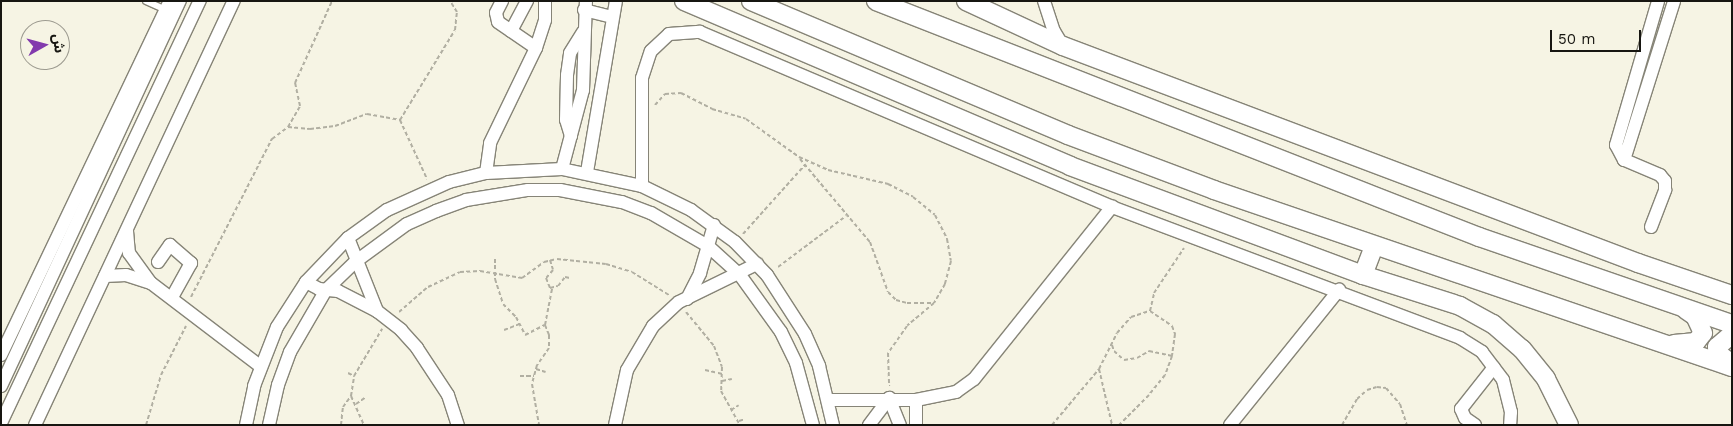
<!DOCTYPE html>
<meta charset="utf-8">
<style>
body{margin:0}
#map{position:relative;width:1733px;height:426px;overflow:hidden;background:#f6f4e4;font-family:"Work Sans","Noto Sans Arabic",sans-serif}
div>[style]{position:absolute}
.path>*{height:2px;margin-top:-1px;transform-origin:0;background:repeating-linear-gradient(90deg,#b1afa2 0 4px,transparent 0 6.5px)}
.roads{filter:drop-shadow(1px 0 #868477) drop-shadow(-1px 0 #868477) drop-shadow(0 1px #868477) drop-shadow(0 -1px #868477)}
.lane>*{height:6px;margin:-3px;padding:0 3px;transform-origin:3px;border-radius:3px;background:#fff}
.street>*{height:12px;margin:-6px;padding:0 6px;transform-origin:6px;border-radius:6px;background:#fff}
.secondary>*{height:18px;margin:-9px;padding:0 9px;transform-origin:9px;border-radius:9px;background:#fff}
span{translate:-50% -50%;white-space:nowrap;text-align:center;line-height:1.15;-webkit-text-stroke:5px #f6f4e4;paint-order:stroke}
.frame{position:absolute;inset:0;border:2px solid #171611;pointer-events:none}
.north{position:absolute;left:20px;top:20px;width:50px;height:50px;box-sizing:border-box;background:#f6f4e4;border:1px solid #9d9b90;border-radius:50%;rotate:83deg;font-size:14px;font-weight:700;line-height:20px;text-align:center;color:#171611}
.north::after{content:'';display:block;margin:auto;width:18px;height:22px;background:#823aad;clip-path:polygon(50% 0,100% 100%,50% 72%,0 100%)}
.scale{position:absolute;left:1550px;top:30px;width:91px;height:22px;box-sizing:border-box;border:2px solid #171611;border-top:0;padding-left:6px;font-size:15px;line-height:18px;white-space:nowrap;color:#171611;-webkit-text-stroke:4px #f6f4e4;paint-order:stroke}
</style>
<div id="map">
<div class="path">
<i style="left:655px;top:105px;width:15px;rotate:-48deg"></i>
<i style="left:665px;top:94px;width:16px;rotate:-4deg"></i>
<i style="left:681px;top:93px;width:35px;rotate:27deg"></i>
<i style="left:712px;top:109px;width:35px;rotate:16deg"></i>
<i style="left:746px;top:119px;width:65px;rotate:35.6deg"></i>
<i style="left:799px;top:157px;width:32px;rotate:24deg"></i>
<i style="left:828px;top:170px;width:62px;rotate:13.1deg"></i>
<i style="left:888px;top:184px;width:28px;rotate:27deg"></i>
<i style="left:913px;top:197px;width:28px;rotate:39deg"></i>
<i style="left:935px;top:215px;width:27px;rotate:63deg"></i>
<i style="left:947px;top:239px;width:22px;rotate:80deg"></i>
<i style="left:951px;top:261px;width:24px;rotate:105deg"></i>
<i style="left:945px;top:284px;width:22px;rotate:120deg"></i>
<i style="left:934px;top:303px;width:35px;rotate:140deg"></i>
<i style="left:907px;top:326px;width:33px;rotate:125deg"></i>
<i style="left:888px;top:353px;width:33px;rotate:88deg"></i>
<i style="left:400px;top:120px;width:105px;rotate:-58.6deg"></i>
<i style="left:455px;top:30px;width:18px;rotate:-84deg"></i>
<i style="left:457px;top:12px;width:13px;rotate:-122deg"></i>
<i style="left:288px;top:127px;width:22px;rotate:5deg"></i>
<i style="left:310px;top:129px;width:25px;rotate:-7deg"></i>
<i style="left:335px;top:126px;width:34px;rotate:-21deg"></i>
<i style="left:367px;top:114px;width:34px;rotate:10deg"></i>
<i style="left:400px;top:120px;width:65px;rotate:65.4deg"></i>
<i style="left:800px;top:159px;width:109px;rotate:49.9deg"></i>
<i style="left:870px;top:242px;width:53px;rotate:70.2deg"></i>
<i style="left:888px;top:292px;width:11px;rotate:45deg"></i>
<i style="left:896px;top:300px;width:11px;rotate:15deg"></i>
<i style="left:907px;top:303px;width:27px"></i>
<i style="left:743px;top:234px;width:93px;rotate:-48.1deg"></i>
<i style="left:495px;top:259px;width:20px;rotate:90deg"></i>
<i style="left:495px;top:279px;width:26px;rotate:72deg"></i>
<i style="left:503px;top:304px;width:18px;rotate:45deg"></i>
<i style="left:516px;top:317px;width:20px;rotate:63deg"></i>
<i style="left:525px;top:335px;width:22px;rotate:-27deg"></i>
<i style="left:545px;top:325px;width:11px;rotate:68deg"></i>
<i style="left:549px;top:335px;width:13px;rotate:90deg"></i>
<i style="left:549px;top:348px;width:21px;rotate:125deg"></i>
<i style="left:537px;top:365px;width:20px;rotate:105deg"></i>
<i style="left:532px;top:384px;width:42px;rotate:80.3deg"></i>
<i style="left:550px;top:260px;width:10px;rotate:73deg"></i>
<i style="left:553px;top:270px;width:11px;rotate:131deg"></i>
<i style="left:546px;top:278px;width:11px;rotate:68deg"></i>
<i style="left:550px;top:288px;width:8px;rotate:-14deg"></i>
<i style="left:558px;top:286px;width:11px;rotate:-52deg"></i>
<i style="left:565px;top:277px;width:5px;rotate:11deg"></i>
<i style="left:778px;top:267px;width:85px;rotate:-36.9deg"></i>
<i style="left:191px;top:297px;width:178px;rotate:-62.9deg"></i>
<i style="left:272px;top:139px;width:20px;rotate:-37deg"></i>
<i style="left:288px;top:127px;width:24px;rotate:-60deg"></i>
<i style="left:300px;top:106px;width:24px;rotate:-102deg"></i>
<i style="left:295px;top:83px;width:90px;rotate:-65.7deg"></i>
<i style="left:1150px;top:311px;width:18px;rotate:-77deg"></i>
<i style="left:1154px;top:293px;width:54px;rotate:-56.3deg"></i>
<i style="left:399px;top:312px;width:38px;rotate:-41deg"></i>
<i style="left:428px;top:287px;width:35px;rotate:-25deg"></i>
<i style="left:460px;top:272px;width:20px;rotate:-3deg"></i>
<i style="left:480px;top:271px;width:43px;rotate:9.5deg"></i>
<i style="left:522px;top:278px;width:27px;rotate:-36deg"></i>
<i style="left:544px;top:262px;width:13px;rotate:-13deg"></i>
<i style="left:557px;top:259px;width:49px;rotate:5.8deg"></i>
<i style="left:606px;top:264px;width:27px;rotate:17deg"></i>
<i style="left:632px;top:272px;width:44px;rotate:31.9deg"></i>
<i style="left:686px;top:312px;width:44px;rotate:50.5deg"></i>
<i style="left:714px;top:346px;width:22px;rotate:69deg"></i>
<i style="left:722px;top:367px;width:24px;rotate:92deg"></i>
<i style="left:721px;top:391px;width:39px;rotate:61deg"></i>
<i style="left:545px;top:325px;width:37px;rotate:-79deg"></i>
<i style="left:504px;top:330px;width:17px;rotate:-21deg"></i>
<i style="left:1112px;top:345px;width:6px;rotate:72deg"></i>
<i style="left:1114px;top:351px;width:13px;rotate:42deg"></i>
<i style="left:1124px;top:360px;width:13px;rotate:-9deg"></i>
<i style="left:1137px;top:358px;width:14px;rotate:-30deg"></i>
<i style="left:1149px;top:351px;width:24px;rotate:12deg"></i>
<i style="left:536px;top:369px;width:10px;rotate:17deg"></i>
<i style="left:1099px;top:369px;width:57px;rotate:76.9deg"></i>
<i style="left:705px;top:370px;width:17px;rotate:13deg"></i>
<i style="left:348px;top:373px;width:7px;rotate:27deg"></i>
<i style="left:520px;top:376px;width:14px"></i>
<i style="left:722px;top:381px;width:10px;rotate:-11deg"></i>
<i style="left:351px;top:396px;width:32px;rotate:66deg"></i>
<i style="left:356px;top:404px;width:12px;rotate:-35deg"></i>
<i style="left:731px;top:410px;width:9px;rotate:-32deg"></i>
<i style="left:739px;top:421px;width:6px;rotate:-18deg"></i>
<i style="left:146px;top:425px;width:52px;rotate:-73.3deg"></i>
<i style="left:161px;top:375px;width:55px;rotate:-63deg"></i>
<i style="left:341px;top:425px;width:18px;rotate:-84deg"></i>
<i style="left:343px;top:407px;width:14px;rotate:-54deg"></i>
<i style="left:351px;top:396px;width:20px;rotate:-81deg"></i>
<i style="left:354px;top:376px;width:55px;rotate:-59.2deg"></i>
<i style="left:1052px;top:425px;width:73px;rotate:-50deg"></i>
<i style="left:1099px;top:369px;width:40px;rotate:-63.4deg"></i>
<i style="left:1117px;top:333px;width:21px;rotate:-49deg"></i>
<i style="left:1131px;top:317px;width:20px;rotate:-18deg"></i>
<i style="left:1150px;top:311px;width:27px;rotate:34deg"></i>
<i style="left:1172px;top:326px;width:9px;rotate:69deg"></i>
<i style="left:1175px;top:334px;width:22px;rotate:98deg"></i>
<i style="left:1172px;top:356px;width:20px;rotate:110deg"></i>
<i style="left:1165px;top:375px;width:26px;rotate:129deg"></i>
<i style="left:1149px;top:395px;width:42px;rotate:135deg"></i>
<i style="left:1342px;top:425px;width:30px;rotate:-60deg"></i>
<i style="left:1357px;top:399px;width:13px;rotate:-42deg"></i>
<i style="left:1367px;top:390px;width:10px;rotate:-17deg"></i>
<i style="left:1377px;top:387px;width:9px;rotate:6deg"></i>
<i style="left:1386px;top:388px;width:21px;rotate:49deg"></i>
<i style="left:1400px;top:404px;width:22px;rotate:72deg"></i>
</div>
<div class="roads">
<div class="lane">
<i style="left:146px;top:1px;width:22px;rotate:24deg"></i>
</div>
<div class="street">
<i style="left:502px;top:1px;width:13px;rotate:117deg"></i>
<i style="left:496px;top:13px;width:9px;rotate:77deg"></i>
<i style="left:498px;top:22px;width:46px;rotate:34.4deg"></i>
<i style="left:1044px;top:1px;width:32px;rotate:72deg"></i>
<i style="left:1054px;top:31px;width:17px;rotate:59deg"></i>
<i style="left:584px;top:10px;width:29px;rotate:14deg"></i>
<i style="left:511px;top:31px;width:34px;rotate:-62deg"></i>
<i style="left:571px;top:136px;width:17px;rotate:-107deg"></i>
<i style="left:566px;top:120px;width:45px;rotate:-88.7deg"></i>
<i style="left:567px;top:75px;width:22px;rotate:-82deg"></i>
<i style="left:570px;top:53px;width:25px;rotate:-58deg"></i>
<i style="left:1624px;top:160px;width:167px;rotate:-72.5deg"></i>
<i style="left:562px;top:169px;width:82px;rotate:-75.1deg"></i>
<i style="left:583px;top:90px;width:89px;rotate:-88.1deg"></i>
<i style="left:587px;top:172px;width:173px;rotate:-80.4deg"></i>
<i style="left:486px;top:173px;width:30px;rotate:-82deg"></i>
<i style="left:490px;top:143px;width:106px;rotate:-64.2deg"></i>
<i style="left:536px;top:48px;width:29px;rotate:-72deg"></i>
<i style="left:545px;top:20px;width:19px;rotate:-90deg"></i>
<i style="left:642px;top:186px;width:108px;rotate:-90deg"></i>
<i style="left:642px;top:78px;width:28px;rotate:-72deg"></i>
<i style="left:651px;top:51px;width:25px;rotate:-43deg"></i>
<i style="left:669px;top:34px;width:31px;rotate:-4deg"></i>
<i style="left:700px;top:32px;width:448px;rotate:23deg"></i>
<i style="left:1112px;top:207px;width:372px;rotate:20.6deg"></i>
<i style="left:1460px;top:338px;width:26px;rotate:32deg"></i>
<i style="left:1482px;top:352px;width:35px;rotate:53deg"></i>
<i style="left:1503px;top:380px;width:33px;rotate:76deg"></i>
<i style="left:1511px;top:412px;width:13px;rotate:94deg"></i>
<i style="left:1651px;top:227px;width:40px;rotate:-69deg"></i>
<i style="left:1665px;top:190px;width:9px;rotate:-90deg"></i>
<i style="left:1665px;top:181px;width:8px;rotate:-130deg"></i>
<i style="left:1660px;top:175px;width:39px;rotate:-157deg"></i>
<i style="left:1624px;top:160px;width:17px;rotate:-118deg"></i>
<i style="left:1616px;top:145px;width:150px;rotate:-73.7deg"></i>
<i style="left:127px;top:231px;width:22px;rotate:85deg"></i>
<i style="left:129px;top:253px;width:37px;rotate:54deg"></i>
<i style="left:348px;top:238px;width:79px;rotate:68.3deg"></i>
<i style="left:158px;top:262px;width:21px;rotate:-55deg"></i>
<i style="left:170px;top:245px;width:28px;rotate:41deg"></i>
<i style="left:191px;top:263px;width:39px;rotate:119deg"></i>
<i style="left:105px;top:276px;width:21px;rotate:-3deg"></i>
<i style="left:126px;top:275px;width:26px;rotate:18deg"></i>
<i style="left:151px;top:283px;width:137px;rotate:37.3deg"></i>
<i style="left:306px;top:282px;width:15px;rotate:28deg"></i>
<i style="left:319px;top:289px;width:19px;rotate:6deg"></i>
<i style="left:338px;top:291px;width:44px;rotate:27.1deg"></i>
<i style="left:377px;top:311px;width:31px;rotate:38deg"></i>
<i style="left:401px;top:330px;width:24px;rotate:48deg"></i>
<i style="left:417px;top:348px;width:56px;rotate:56.6deg"></i>
<i style="left:448px;top:395px;width:32px;rotate:72deg"></i>
<i style="left:687px;top:299px;width:29px;rotate:-63deg"></i>
<i style="left:700px;top:273px;width:50px;rotate:-73.7deg"></i>
<i style="left:1px;top:355px;width:392px;rotate:-64.5deg"></i>
<i style="left:1px;top:386px;width:425px;rotate:-65.1deg"></i>
<i style="left:828px;top:400px;width:88px"></i>
<i style="left:916px;top:400px;width:41px;rotate:-11.3deg"></i>
<i style="left:956px;top:392px;width:22px;rotate:-36deg"></i>
<i style="left:974px;top:379px;width:221px;rotate:-51.3deg"></i>
<i style="left:916px;top:400px;width:25px;rotate:90deg"></i>
<i style="left:1px;top:423px;width:467px;rotate:-64.8deg"></i>
<i style="left:35px;top:425px;width:468px;rotate:-64.9deg"></i>
<i style="left:246px;top:425px;width:40px;rotate:-78deg"></i>
<i style="left:254px;top:386px;width:63px;rotate:-68.7deg"></i>
<i style="left:277px;top:327px;width:54px;rotate:-57.2deg"></i>
<i style="left:306px;top:282px;width:61px;rotate:-46.3deg"></i>
<i style="left:348px;top:238px;width:48px;rotate:-35.7deg"></i>
<i style="left:387px;top:210px;width:68px;rotate:-24.3deg"></i>
<i style="left:449px;top:182px;width:38px;rotate:-14deg"></i>
<i style="left:486px;top:173px;width:76px;rotate:-3deg"></i>
<i style="left:562px;top:169px;width:82px;rotate:12deg"></i>
<i style="left:642px;top:186px;width:55px;rotate:26.1deg"></i>
<i style="left:691px;top:210px;width:54px;rotate:36deg"></i>
<i style="left:735px;top:242px;width:46px;rotate:45.9deg"></i>
<i style="left:767px;top:275px;width:70px;rotate:57.2deg"></i>
<i style="left:805px;top:334px;width:35px;rotate:66deg"></i>
<i style="left:819px;top:366px;width:61px;rotate:76.7deg"></i>
<i style="left:269px;top:425px;width:41px;rotate:-77.3deg"></i>
<i style="left:278px;top:385px;width:35px;rotate:-70deg"></i>
<i style="left:290px;top:352px;width:72px;rotate:-59.9deg"></i>
<i style="left:326px;top:290px;width:40px;rotate:-44deg"></i>
<i style="left:355px;top:262px;width:64px;rotate:-36.2deg"></i>
<i style="left:407px;top:224px;width:32px;rotate:-24deg"></i>
<i style="left:436px;top:211px;width:32px;rotate:-20deg"></i>
<i style="left:466px;top:200px;width:63px;rotate:-9.2deg"></i>
<i style="left:528px;top:190px;width:32px"></i>
<i style="left:560px;top:190px;width:63px;rotate:11deg"></i>
<i style="left:622px;top:202px;width:31px;rotate:21deg"></i>
<i style="left:651px;top:213px;width:66px;rotate:30.1deg"></i>
<i style="left:708px;top:246px;width:43px;rotate:42.2deg"></i>
<i style="left:740px;top:275px;width:70px;rotate:54.3deg"></i>
<i style="left:781px;top:332px;width:34px;rotate:64deg"></i>
<i style="left:796px;top:363px;width:64px;rotate:74.7deg"></i>
<i style="left:615px;top:425px;width:56px;rotate:-77.7deg"></i>
<i style="left:627px;top:370px;width:51px;rotate:-59.4deg"></i>
<i style="left:653px;top:326px;width:35px;rotate:-43deg"></i>
<i style="left:679px;top:302px;width:87px;rotate:-26deg"></i>
<i style="left:869px;top:425px;width:34px;rotate:-53deg"></i>
<i style="left:889px;top:398px;width:29px;rotate:68deg"></i>
<i style="left:1230px;top:425px;width:174px;rotate:-51.1deg"></i>
<i style="left:1475px;top:425px;width:12px;rotate:-145deg"></i>
<i style="left:1465px;top:418px;width:10px;rotate:-114deg"></i>
<i style="left:1461px;top:409px;width:53px;rotate:-51.8deg"></i>
</div>
<div class="secondary">
<i style="left:684px;top:1px;width:420px;rotate:23.1deg"></i>
<i style="left:1070px;top:166px;width:313px;rotate:20.4deg"></i>
<i style="left:1363px;top:275px;width:102px;rotate:17.7deg"></i>
<i style="left:1460px;top:306px;width:38px;rotate:29deg"></i>
<i style="left:1493px;top:324px;width:38px;rotate:41deg"></i>
<i style="left:1522px;top:349px;width:38px;rotate:51deg"></i>
<i style="left:1546px;top:379px;width:51px;rotate:63.4deg"></i>
<i style="left:751px;top:1px;width:344px;rotate:22.9deg"></i>
<i style="left:1068px;top:135px;width:156px;rotate:20.6deg"></i>
<i style="left:1214px;top:190px;width:547px;rotate:18.87deg"></i>
<i style="left:876px;top:1px;width:648px;rotate:21.37deg"></i>
<i style="left:1479px;top:237px;width:268px;rotate:19deg"></i>
<i style="left:966px;top:1px;width:107px;rotate:24.9deg"></i>
<i style="left:1063px;top:46px;width:615px;rotate:20.68deg"></i>
<i style="left:1638px;top:263px;width:99px;rotate:18.8deg"></i>
<i style="left:1363px;top:275px;width:31px;rotate:-69deg"></i>
<i style="left:1732px;top:334px;width:20px;rotate:139deg"></i>
<i style="left:1717px;top:347px;width:7px;rotate:74deg"></i>
<i style="left:1719px;top:354px;width:16px;rotate:38deg"></i>
<i style="left:1674px;top:344px;width:22px;rotate:-5deg"></i>
<i style="left:1696px;top:342px;width:11px;rotate:-52deg"></i>
<i style="left:1703px;top:333px;width:19px;rotate:-115deg"></i>
<i style="left:1695px;top:316px;width:11px;rotate:-146deg"></i>
</div>
</div>
<div class="frame"></div>
<div class="north">ش</div>
<div class="scale">50 m</div>
</div>
